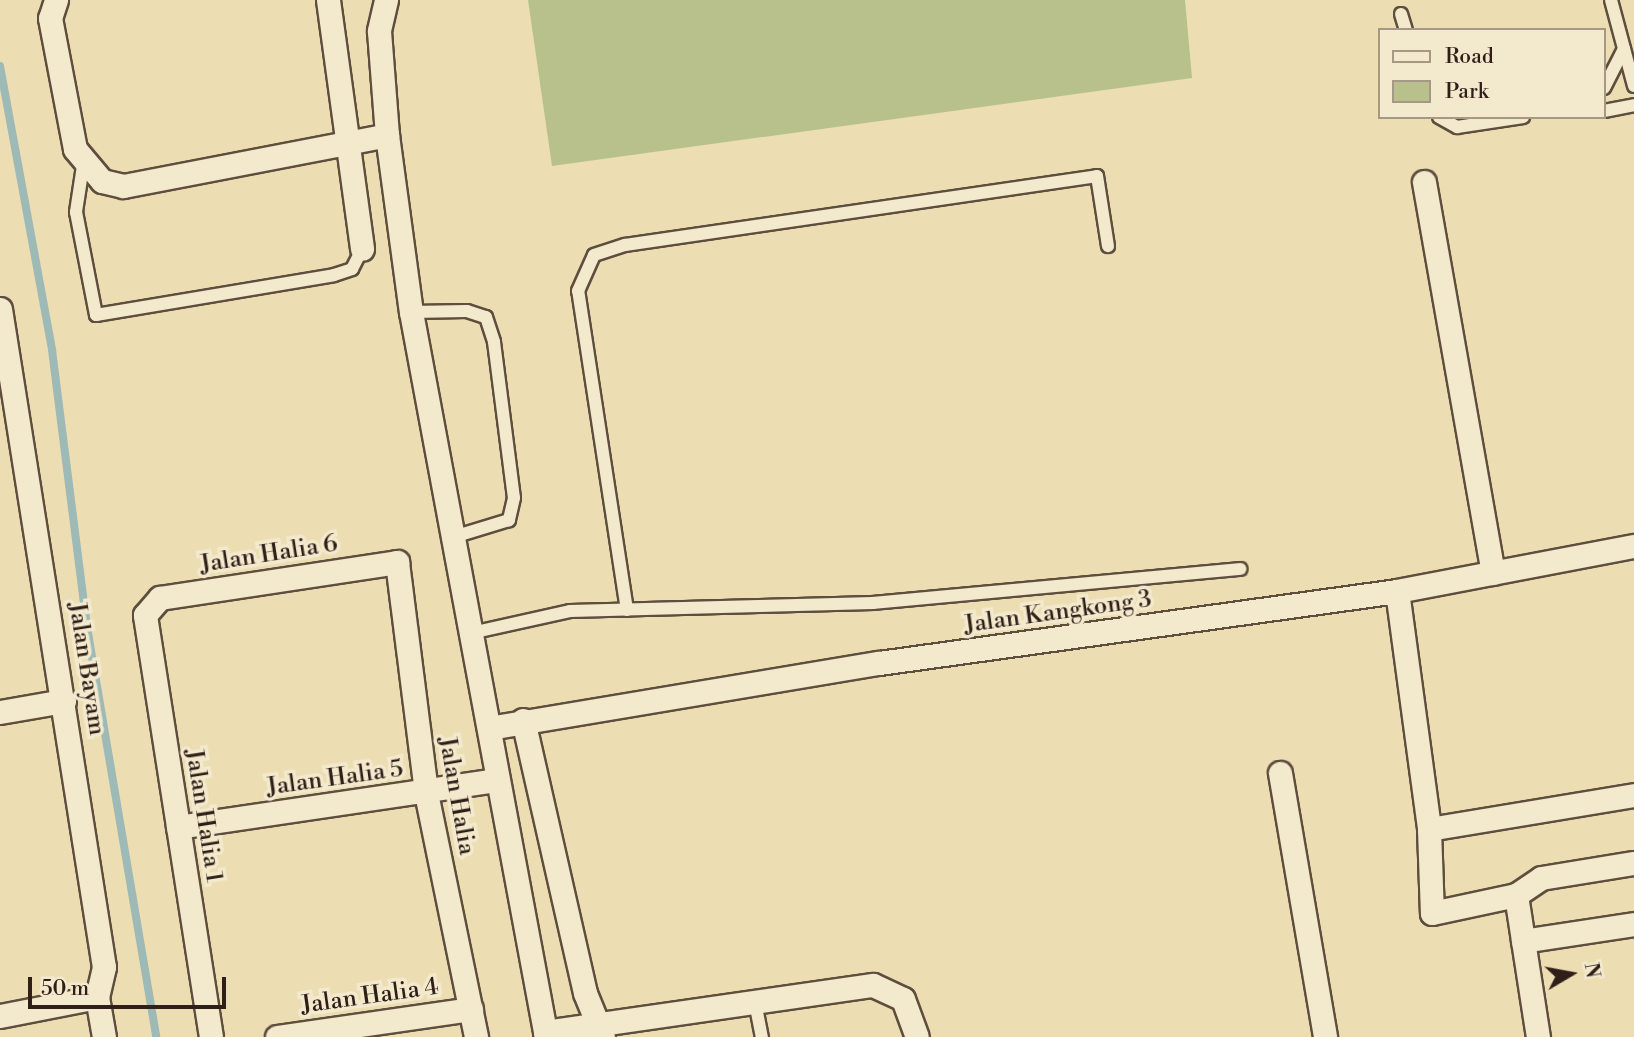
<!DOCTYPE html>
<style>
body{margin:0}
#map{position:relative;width:1634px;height:1037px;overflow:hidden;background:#ecddb2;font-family:"Libre Bodoni",serif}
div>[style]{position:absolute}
.green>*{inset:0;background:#b8c18c}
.stream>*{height:8px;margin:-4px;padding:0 4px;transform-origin:4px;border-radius:4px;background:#9dbab7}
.roads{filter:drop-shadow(2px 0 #5e4e3e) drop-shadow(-2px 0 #5e4e3e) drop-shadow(0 2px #5e4e3e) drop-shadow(0 -2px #5e4e3e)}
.service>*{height:12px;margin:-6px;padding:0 6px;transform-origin:6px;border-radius:6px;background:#f3e9cd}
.minor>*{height:23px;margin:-11.5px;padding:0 11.5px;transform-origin:11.5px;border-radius:11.5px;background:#f3e9cd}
span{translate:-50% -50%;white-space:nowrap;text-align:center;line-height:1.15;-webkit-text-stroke:7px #f3e9cd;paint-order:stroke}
.street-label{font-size:24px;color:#2f1f18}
.legend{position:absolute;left:1378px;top:28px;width:228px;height:91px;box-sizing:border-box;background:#f3e9cd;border:2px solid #a59885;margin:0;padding:9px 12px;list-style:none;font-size:21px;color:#2f1f18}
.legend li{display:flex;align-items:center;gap:14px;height:35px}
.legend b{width:35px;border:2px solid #a59885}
.north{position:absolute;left:1536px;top:939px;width:70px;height:70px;-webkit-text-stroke:5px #f3e9cd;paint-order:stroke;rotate:80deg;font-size:19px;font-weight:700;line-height:28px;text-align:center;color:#2f1f18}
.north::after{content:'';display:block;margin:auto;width:24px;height:32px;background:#2f1f18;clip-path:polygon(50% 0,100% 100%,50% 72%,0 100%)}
.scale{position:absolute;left:28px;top:977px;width:198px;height:32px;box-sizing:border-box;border:4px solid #2f1f18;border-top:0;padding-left:9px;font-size:21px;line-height:24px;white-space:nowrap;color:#2f1f18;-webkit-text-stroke:5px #f3e9cd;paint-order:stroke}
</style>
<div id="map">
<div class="green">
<i style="clip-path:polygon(528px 0,1185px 0,1192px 78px,552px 166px)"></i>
</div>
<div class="stream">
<i style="left:0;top:66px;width:289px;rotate:79.6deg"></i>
<i style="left:52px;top:350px;width:285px;rotate:82.8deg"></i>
<i style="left:88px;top:633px;width:410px;rotate:80.4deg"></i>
</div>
<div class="roads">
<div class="service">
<i style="left:1611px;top:0;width:89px;rotate:75deg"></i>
<i style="left:1401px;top:14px;width:17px;rotate:73deg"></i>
<i style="left:1604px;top:88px;width:44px;rotate:-62.9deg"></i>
<i style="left:1604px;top:111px;width:31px;rotate:-11deg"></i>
<i style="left:1439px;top:117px;width:21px;rotate:29deg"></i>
<i style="left:1457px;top:127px;width:67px;rotate:-8.6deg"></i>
<i style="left:83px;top:166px;width:47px;rotate:98.7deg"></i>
<i style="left:76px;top:212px;width:105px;rotate:79deg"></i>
<i style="left:96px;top:315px;width:241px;rotate:-9.5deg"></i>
<i style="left:334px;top:275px;width:19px;rotate:-18deg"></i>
<i style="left:352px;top:269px;width:22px;rotate:-63deg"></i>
<i style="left:411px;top:312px;width:56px;rotate:-1deg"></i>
<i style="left:467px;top:311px;width:20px;rotate:18deg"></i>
<i style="left:486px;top:317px;width:26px;rotate:72deg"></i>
<i style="left:494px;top:342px;width:157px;rotate:82.7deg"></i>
<i style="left:514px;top:498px;width:23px;rotate:103deg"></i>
<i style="left:509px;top:520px;width:59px;rotate:163.1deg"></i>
<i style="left:627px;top:610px;width:323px;rotate:-98.7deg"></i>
<i style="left:578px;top:291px;width:39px;rotate:-66deg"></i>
<i style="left:594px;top:255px;width:33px;rotate:-18deg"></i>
<i style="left:625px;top:245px;width:477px;rotate:-8.3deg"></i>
<i style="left:1097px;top:176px;width:71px;rotate:81.1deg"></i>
<i style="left:471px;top:633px;width:101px;rotate:-12.5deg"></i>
<i style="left:570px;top:611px;width:303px;rotate:-1.5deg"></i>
<i style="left:873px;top:603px;width:369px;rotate:-5.3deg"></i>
<i style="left:755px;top:1002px;width:36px;rotate:79deg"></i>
</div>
<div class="minor">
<i style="left:56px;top:0;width:19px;rotate:108deg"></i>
<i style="left:50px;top:18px;width:133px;rotate:79.2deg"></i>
<i style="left:75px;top:149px;width:42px;rotate:49.8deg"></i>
<i style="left:102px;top:181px;width:22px;rotate:13deg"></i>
<i style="left:123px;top:186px;width:269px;rotate:-10.9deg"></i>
<i style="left:328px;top:0;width:251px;rotate:82.2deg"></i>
<i style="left:386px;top:0;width:32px;rotate:103deg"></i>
<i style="left:379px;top:31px;width:104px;rotate:85.6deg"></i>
<i style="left:387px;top:135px;width:179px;rotate:82.3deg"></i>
<i style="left:411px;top:312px;width:737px;rotate:79.45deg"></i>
<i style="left:1424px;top:182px;width:397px;rotate:80deg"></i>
<i style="left:0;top:309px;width:666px;rotate:81.02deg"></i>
<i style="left:104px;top:967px;width:31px;rotate:103deg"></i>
<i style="left:97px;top:997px;width:41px;rotate:80.1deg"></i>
<i style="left:1397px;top:591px;width:240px;rotate:82.3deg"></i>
<i style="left:1429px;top:829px;width:84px;rotate:88deg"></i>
<i style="left:1432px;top:913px;width:86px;rotate:-12.1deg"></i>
<i style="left:1516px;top:895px;width:30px;rotate:-34deg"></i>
<i style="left:1541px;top:878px;width:94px;rotate:-9.2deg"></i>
<i style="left:0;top:712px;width:65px;rotate:-9.8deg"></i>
<i style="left:523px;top:720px;width:280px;rotate:77.2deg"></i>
<i style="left:585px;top:993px;width:48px;rotate:67.8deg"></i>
<i style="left:489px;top:728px;width:395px;rotate:-9.5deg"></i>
<i style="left:879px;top:663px;width:523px;rotate:-7.91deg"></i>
<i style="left:1397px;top:591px;width:241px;rotate:-10.8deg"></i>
<i style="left:1280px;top:773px;width:268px;rotate:80.3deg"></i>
<i style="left:178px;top:827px;width:323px;rotate:-8.4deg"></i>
<i style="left:1429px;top:829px;width:208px;rotate:-9.4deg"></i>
<i style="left:1516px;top:895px;width:144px;rotate:81.2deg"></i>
<i style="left:1523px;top:941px;width:112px;rotate:-8.7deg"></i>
<i style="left:0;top:1016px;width:99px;rotate:-11.1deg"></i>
<i style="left:545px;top:1032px;width:331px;rotate:-8.2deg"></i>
<i style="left:873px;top:985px;width:33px;rotate:25deg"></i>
<i style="left:903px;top:999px;width:40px;rotate:69.8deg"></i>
<i style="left:211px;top:1037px;width:427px;rotate:-98.9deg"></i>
<i style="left:145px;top:615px;width:23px;rotate:-49deg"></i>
<i style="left:160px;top:598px;width:240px;rotate:-8.6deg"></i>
<i style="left:397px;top:562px;width:233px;rotate:82.8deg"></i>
<i style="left:426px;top:793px;width:249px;rotate:78.4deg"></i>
<i style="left:277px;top:1037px;width:196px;rotate:-8.2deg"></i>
</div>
</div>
<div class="street-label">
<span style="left:269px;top:555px;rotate:-9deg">Jalan Halia 6</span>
<span style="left:1058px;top:613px;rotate:-8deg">Jalan Kangkong 3</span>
<span style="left:86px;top:669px;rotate:81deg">Jalan Bayam</span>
<span style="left:335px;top:779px;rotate:-8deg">Jalan Halia 5</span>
<span style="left:456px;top:796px;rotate:80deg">Jalan Halia</span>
<span style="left:203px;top:816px;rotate:81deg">Jalan Halia 1</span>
<span style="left:370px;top:997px;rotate:-8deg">Jalan Halia 4</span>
</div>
<ul class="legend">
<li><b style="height:9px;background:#f3e9cd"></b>Road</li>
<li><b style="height:19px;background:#b8c18c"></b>Park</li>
</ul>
<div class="north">N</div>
<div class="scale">50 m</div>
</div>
